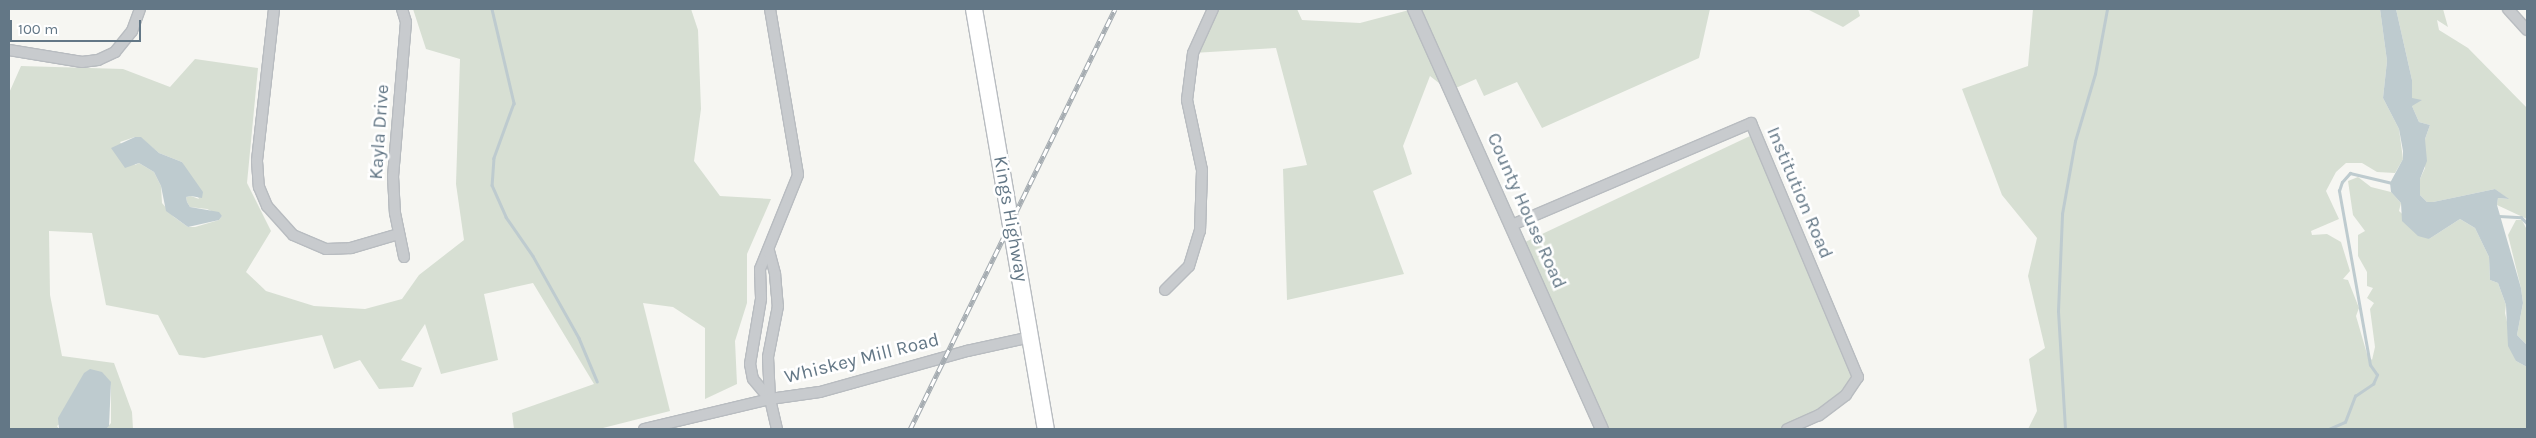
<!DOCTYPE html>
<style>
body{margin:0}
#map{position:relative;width:2536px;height:438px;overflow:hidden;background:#f6f6f2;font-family:Karla,sans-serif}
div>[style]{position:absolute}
.green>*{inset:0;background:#d7dfd3}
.water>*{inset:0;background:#becbcf}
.stream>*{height:2.5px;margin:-1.25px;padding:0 1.25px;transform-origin:1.25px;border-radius:1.25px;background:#becbcf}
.roads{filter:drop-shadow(1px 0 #b8bcc0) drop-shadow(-1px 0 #b8bcc0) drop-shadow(0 1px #b8bcc0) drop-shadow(0 -1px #b8bcc0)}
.minor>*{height:10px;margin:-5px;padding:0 5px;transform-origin:5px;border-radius:5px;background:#c8cbce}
.tertiary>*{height:12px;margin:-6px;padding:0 6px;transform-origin:6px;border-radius:6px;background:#c8cbce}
.primary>*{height:16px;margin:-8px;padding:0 8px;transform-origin:8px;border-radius:8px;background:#fff}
.rail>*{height:4.5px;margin-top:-2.25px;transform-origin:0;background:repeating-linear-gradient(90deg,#fff 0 8px,#a5acb1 0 16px);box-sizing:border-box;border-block:1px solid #a5acb1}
span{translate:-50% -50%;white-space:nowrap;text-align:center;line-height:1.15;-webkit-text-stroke:5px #fff;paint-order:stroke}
.street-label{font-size:19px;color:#637786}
.frame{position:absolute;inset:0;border:10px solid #637786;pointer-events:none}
.scale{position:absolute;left:10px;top:20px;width:131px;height:22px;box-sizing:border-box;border:2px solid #637786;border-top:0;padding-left:6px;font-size:15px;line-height:18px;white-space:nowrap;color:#637786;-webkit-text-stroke:4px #fff;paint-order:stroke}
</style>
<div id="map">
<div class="green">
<i style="clip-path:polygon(evenodd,413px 9px,691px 9px,698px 30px,701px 109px,694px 161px,720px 196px,771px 199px,747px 254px,747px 303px,735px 341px,737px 384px,705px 399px,705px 328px,673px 307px,643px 303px,670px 411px,599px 429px,514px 429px,512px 413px,594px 384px,533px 283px,484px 294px,498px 360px,441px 374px,425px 324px,401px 360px,422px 368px,413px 387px,379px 389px,360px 360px,334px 369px,322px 335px,204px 358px,179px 355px,158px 315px,106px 305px,92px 233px,49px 231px,50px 295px,62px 356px,114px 363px,132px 412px,133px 429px,106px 429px,111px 423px,111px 382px,57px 426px,59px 429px,9px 429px,9px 93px,21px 66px,123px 69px,170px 87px,195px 59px,258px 68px,247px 183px,271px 231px,246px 272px,266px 291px,314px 306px,365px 309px,402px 299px,419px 275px,464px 240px,456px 184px,460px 59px,426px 49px,413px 9px,135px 137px,140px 137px,159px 153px,182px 162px,199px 199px,191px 196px,186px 197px,187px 202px,190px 207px,207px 209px,222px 216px,219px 220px,195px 227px,188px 227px,174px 217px,162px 203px,161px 186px,154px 172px,139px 163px,135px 165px,120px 142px,135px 137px)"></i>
<i style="clip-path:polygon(1213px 9px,1297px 9px,1302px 20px,1360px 23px,1413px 9px,1710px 9px,1699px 58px,1542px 128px,1517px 82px,1484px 96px,1476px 79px,1449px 91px,1430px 76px,1403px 146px,1412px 174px,1373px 191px,1404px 274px,1287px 300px,1283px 169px,1307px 165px,1276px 48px,1193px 53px)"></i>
<i style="clip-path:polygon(1807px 9px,1858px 9px,1860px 16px,1843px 27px)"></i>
<i style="clip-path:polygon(2033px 9px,2380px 9px,2387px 61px,2383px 98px,2399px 129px,2403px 159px,2395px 173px,2377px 172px,2362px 163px,2346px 163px,2336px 172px,2326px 191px,2339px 219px,2311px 231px,2312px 235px,2327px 234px,2341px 242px,2350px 271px,2343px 279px,2348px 280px,2359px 308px,2356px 316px,2367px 354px,2372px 360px,2375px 347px,2370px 309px,2374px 303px,2367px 298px,2373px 288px,2367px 286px,2367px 272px,2358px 256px,2358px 235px,2365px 231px,2353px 215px,2348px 181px,2358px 177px,2371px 187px,2391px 192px,2401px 203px,2399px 211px,2429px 239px,2460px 219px,2475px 228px,2489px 257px,2490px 280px,2498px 283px,2506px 305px,2505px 313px,2516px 361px,2527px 367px,2527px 429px,2028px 429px,2037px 411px,2029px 359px,2045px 348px,2028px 276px,2037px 238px,2002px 195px,1962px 89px,2028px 66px)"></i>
<i style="clip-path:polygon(2396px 9px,2443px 9px,2448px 27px,2437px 20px,2439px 30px,2468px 48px,2527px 108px,2527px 219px,2497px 205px,2498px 198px,2508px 199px,2495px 189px,2433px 202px,2427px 202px,2420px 195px,2420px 179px,2425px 168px,2425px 139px,2430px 125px,2419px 122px,2412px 106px,2412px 80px)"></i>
<i style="clip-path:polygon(1750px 136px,1853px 381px,1814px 414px,1779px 429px,1600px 429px,1521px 244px)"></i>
<i style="clip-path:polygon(2516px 220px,2522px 220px,2527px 230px,2527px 345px,2517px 335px,2523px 303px,2521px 288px,2508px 235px)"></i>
</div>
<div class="water">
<i style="clip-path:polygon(2380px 9px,2396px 9px,2412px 80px,2412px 98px,2422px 100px,2412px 106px,2419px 122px,2430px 125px,2425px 139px,2427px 161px,2420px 179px,2420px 195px,2427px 202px,2433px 202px,2495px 189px,2509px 199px,2498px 198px,2497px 205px,2521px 288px,2523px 303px,2517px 335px,2527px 345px,2527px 367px,2516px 361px,2508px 346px,2506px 305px,2498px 283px,2490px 280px,2489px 257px,2475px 228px,2460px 219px,2429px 239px,2418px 236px,2402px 221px,2401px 203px,2391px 192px,2390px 183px,2403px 159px,2403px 151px,2399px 129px,2383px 98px,2387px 61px)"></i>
<i style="clip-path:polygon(135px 137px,141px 137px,159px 153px,182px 162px,203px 192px,202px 198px,191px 196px,186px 197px,187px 202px,190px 207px,219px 212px,222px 216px,219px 220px,188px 227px,166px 211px,161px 186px,154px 172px,139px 163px,125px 168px,111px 148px)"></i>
<i style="clip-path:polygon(90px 369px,102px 372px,111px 382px,109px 426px,106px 429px,59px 429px,58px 418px,84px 373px)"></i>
</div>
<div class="stream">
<i style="left:492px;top:9px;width:97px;rotate:76.8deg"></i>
<i style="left:514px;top:103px;width:59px;rotate:110deg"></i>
<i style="left:494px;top:158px;width:27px;rotate:94deg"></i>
<i style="left:492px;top:185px;width:35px;rotate:66deg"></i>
<i style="left:506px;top:217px;width:47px;rotate:55.3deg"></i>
<i style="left:533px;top:256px;width:94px;rotate:60.7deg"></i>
<i style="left:579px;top:338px;width:47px;rotate:67.3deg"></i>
<i style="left:2499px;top:216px;width:22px;rotate:3deg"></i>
<i style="left:2521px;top:217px;width:8px;rotate:45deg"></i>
<i style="left:2065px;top:429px;width:118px;rotate:-93.4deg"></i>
<i style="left:2058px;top:311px;width:97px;rotate:-87.6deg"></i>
<i style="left:2062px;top:214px;width:74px;rotate:-79.9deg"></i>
<i style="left:2075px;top:141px;width:70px;rotate:-73.4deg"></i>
<i style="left:2095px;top:74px;width:66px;rotate:-79.5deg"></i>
<i style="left:2329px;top:429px;width:17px;rotate:-24deg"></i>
<i style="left:2345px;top:422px;width:28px;rotate:-69deg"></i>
<i style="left:2355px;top:396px;width:22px;rotate:-34deg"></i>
<i style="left:2373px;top:384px;width:10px;rotate:-66deg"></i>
<i style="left:2377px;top:375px;width:12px;rotate:-125deg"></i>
<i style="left:2370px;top:365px;width:177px;rotate:-100.1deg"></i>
<i style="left:2339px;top:191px;width:9px;rotate:-72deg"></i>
<i style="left:2342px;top:182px;width:12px;rotate:-48deg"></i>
<i style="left:2350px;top:173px;width:43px;rotate:13.4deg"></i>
</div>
<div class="roads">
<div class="minor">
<i style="left:274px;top:9px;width:153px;rotate:96.4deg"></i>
<i style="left:257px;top:161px;width:26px;rotate:86deg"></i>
<i style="left:259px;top:187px;width:21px;rotate:67deg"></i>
<i style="left:267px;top:206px;width:39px;rotate:48deg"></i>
<i style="left:293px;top:235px;width:36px;rotate:23deg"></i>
<i style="left:326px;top:249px;width:25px;rotate:-2deg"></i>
<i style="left:351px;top:248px;width:50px;rotate:-16.3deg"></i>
<i style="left:402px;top:9px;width:14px;rotate:73deg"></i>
<i style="left:406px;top:22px;width:155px;rotate:94.8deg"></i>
<i style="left:393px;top:176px;width:37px;rotate:87deg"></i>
<i style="left:395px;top:213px;width:45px;rotate:78.4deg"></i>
<i style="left:770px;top:9px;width:168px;rotate:80.4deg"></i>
<i style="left:798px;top:175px;width:101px;rotate:112deg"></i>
<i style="left:760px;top:269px;width:30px;rotate:88deg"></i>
<i style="left:761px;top:299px;width:66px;rotate:99.6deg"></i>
<i style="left:750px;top:364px;width:15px;rotate:79deg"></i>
<i style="left:753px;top:379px;width:26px;rotate:50deg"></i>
<i style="left:2508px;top:9px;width:28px;rotate:48deg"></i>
<i style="left:9px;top:50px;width:74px;rotate:9.3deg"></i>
<i style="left:82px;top:62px;width:16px;rotate:-7deg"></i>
<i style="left:98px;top:60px;width:19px;rotate:-25deg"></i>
<i style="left:115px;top:52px;width:27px;rotate:-51deg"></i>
<i style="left:132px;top:31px;width:23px;rotate:-70deg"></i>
<i style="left:1512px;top:225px;width:260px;rotate:-23.1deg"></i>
<i style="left:1751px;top:123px;width:276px;rotate:67.2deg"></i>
<i style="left:1858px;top:377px;width:22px;rotate:124deg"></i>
<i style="left:1846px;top:395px;width:34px;rotate:143deg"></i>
<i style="left:1819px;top:415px;width:35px;rotate:156deg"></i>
<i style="left:769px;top:251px;width:24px;rotate:75deg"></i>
<i style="left:775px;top:274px;width:32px;rotate:85deg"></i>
<i style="left:778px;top:306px;width:52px;rotate:101.1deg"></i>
<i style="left:768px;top:357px;width:42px;rotate:87.3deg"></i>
<i style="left:770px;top:399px;width:31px;rotate:77deg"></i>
<i style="left:1165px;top:290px;width:34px;rotate:-45deg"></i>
<i style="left:1189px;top:266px;width:37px;rotate:-73deg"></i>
<i style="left:1200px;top:231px;width:61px;rotate:-88.1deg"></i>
<i style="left:1202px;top:170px;width:72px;rotate:-102.1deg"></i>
<i style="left:1187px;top:100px;width:47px;rotate:-82.7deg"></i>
<i style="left:1193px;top:53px;width:48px;rotate:-65.6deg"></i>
<i style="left:644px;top:429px;width:130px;rotate:-13.4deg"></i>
<i style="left:770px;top:399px;width:50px;rotate:-8deg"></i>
<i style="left:820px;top:392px;width:153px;rotate:-15.6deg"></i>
<i style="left:967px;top:351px;width:66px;rotate:-12.3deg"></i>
</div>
<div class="tertiary">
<i style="left:1414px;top:9px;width:460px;rotate:65.9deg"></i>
</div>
<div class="primary">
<i style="left:974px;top:9px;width:426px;rotate:80.3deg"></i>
</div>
</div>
<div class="rail">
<i style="left:910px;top:429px;width:467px;rotate:-64deg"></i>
</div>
<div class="street-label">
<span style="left:380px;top:132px;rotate:-86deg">Kayla Drive</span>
<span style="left:1799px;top:193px;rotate:67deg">Institution Road</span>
<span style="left:1526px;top:211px;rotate:66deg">County House Road</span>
<span style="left:1010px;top:219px;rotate:80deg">Kings Highway</span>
<span style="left:862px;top:359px;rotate:-14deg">Whiskey Mill Road</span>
</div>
<div class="frame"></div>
<div class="scale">100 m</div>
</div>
